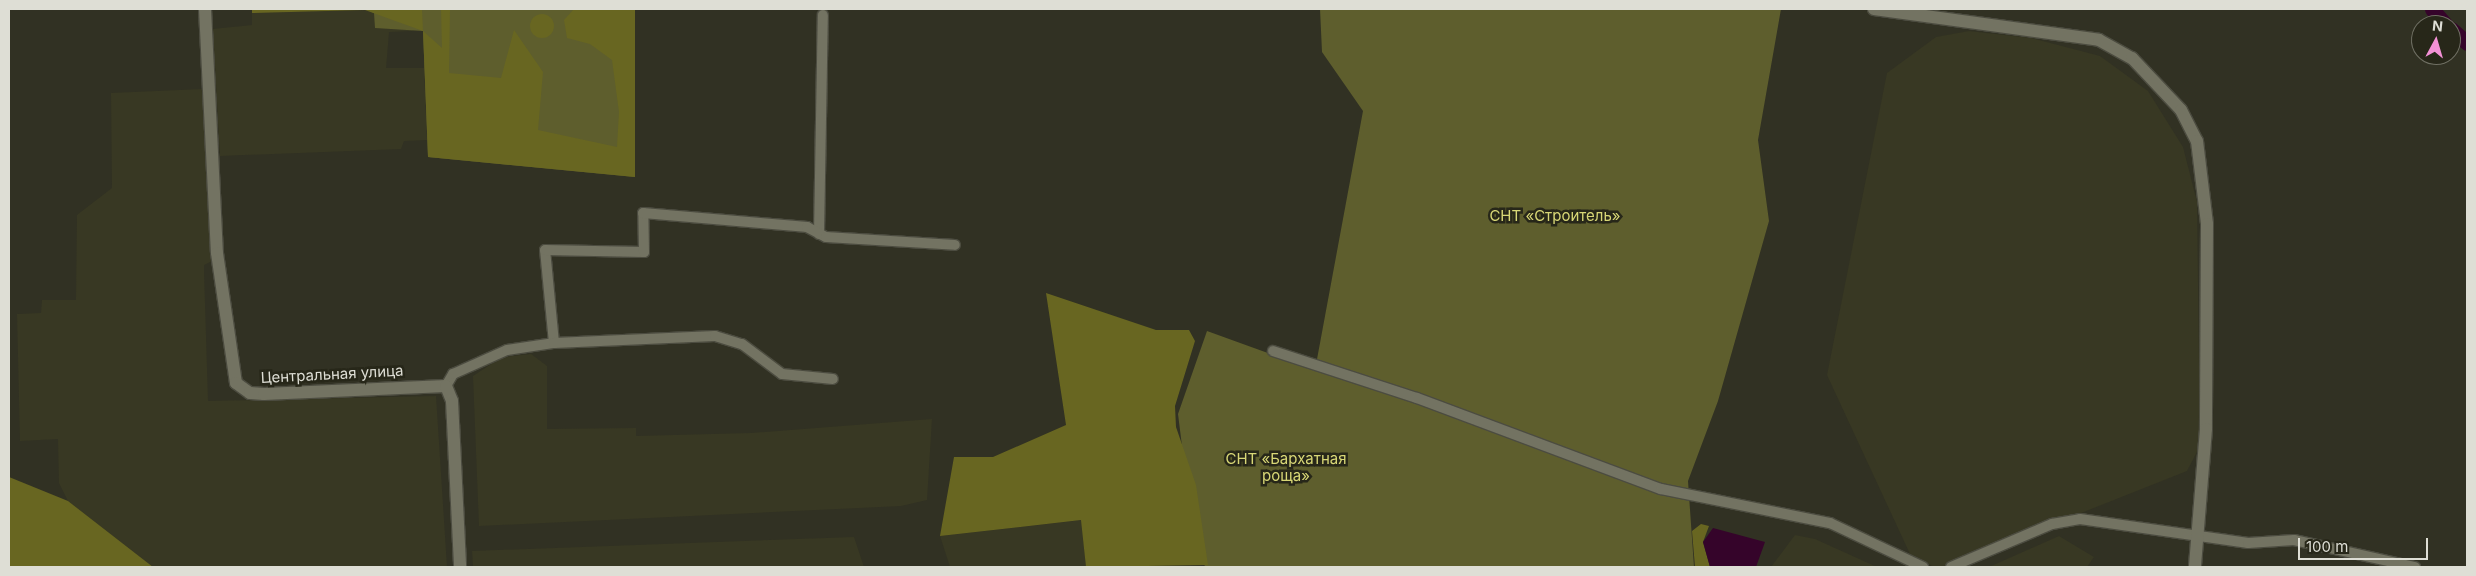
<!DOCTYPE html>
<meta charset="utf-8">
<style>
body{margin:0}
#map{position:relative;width:2476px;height:576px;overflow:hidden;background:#313123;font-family:Inter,sans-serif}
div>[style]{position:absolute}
.built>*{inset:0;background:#383823}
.green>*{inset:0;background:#5e5e2d}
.forest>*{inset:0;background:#686621}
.round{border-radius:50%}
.water>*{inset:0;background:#35042a}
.river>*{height:15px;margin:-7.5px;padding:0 7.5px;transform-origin:7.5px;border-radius:7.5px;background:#35042a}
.roads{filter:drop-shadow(1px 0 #4c4c40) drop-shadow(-1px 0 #4c4c40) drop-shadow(0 1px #4c4c40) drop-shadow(0 -1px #4c4c40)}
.street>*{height:10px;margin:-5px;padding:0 5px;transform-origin:5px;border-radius:5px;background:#737362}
.secondary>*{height:12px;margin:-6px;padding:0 6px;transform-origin:6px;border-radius:6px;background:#737362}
span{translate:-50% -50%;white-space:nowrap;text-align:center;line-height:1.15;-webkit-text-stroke:5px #272719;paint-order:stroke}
.park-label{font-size:15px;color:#d8d776}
.street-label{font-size:15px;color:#deded5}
.frame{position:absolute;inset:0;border:10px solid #deded5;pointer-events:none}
.north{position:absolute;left:2411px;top:15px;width:50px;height:50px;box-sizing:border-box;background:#272719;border:1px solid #707064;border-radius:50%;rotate:6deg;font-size:14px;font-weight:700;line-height:20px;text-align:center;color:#deded5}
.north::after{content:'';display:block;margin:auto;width:18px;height:22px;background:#f391d6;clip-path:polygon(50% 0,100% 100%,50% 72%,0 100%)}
.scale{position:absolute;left:2298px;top:538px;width:130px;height:22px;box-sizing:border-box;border:2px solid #deded5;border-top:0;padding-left:6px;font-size:15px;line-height:18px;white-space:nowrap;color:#deded5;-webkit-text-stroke:4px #272719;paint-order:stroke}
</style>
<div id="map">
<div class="built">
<i style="clip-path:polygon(400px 9px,413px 31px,389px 32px,386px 68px,424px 68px,427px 140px,404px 141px,401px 149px,220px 156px,213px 29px,252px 25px,252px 13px)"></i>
<i style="clip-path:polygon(1969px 31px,2031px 38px,2100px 56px,2148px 91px,2183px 147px,2197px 202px,2200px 446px,2187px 471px,1945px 567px,1934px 567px,1910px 554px,1827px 375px,1887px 73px,1936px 37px)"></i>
<i style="clip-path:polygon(203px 89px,212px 261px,204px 265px,204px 271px,208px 401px,436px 396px,447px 567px,153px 567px,68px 501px,59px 483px,58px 439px,20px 441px,17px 314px,41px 313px,42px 300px,76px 300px,77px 215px,112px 188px,111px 93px)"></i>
<i style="clip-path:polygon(531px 354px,547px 366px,547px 429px,636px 428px,636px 436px,751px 433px,932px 419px,927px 500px,901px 506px,479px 526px,473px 376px,502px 357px)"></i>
<i style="clip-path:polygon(1082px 520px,1086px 567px,950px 567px,940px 536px)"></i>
<i style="clip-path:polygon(1795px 535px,1815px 539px,1877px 567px,1771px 567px)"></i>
<i style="clip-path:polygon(2059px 536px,2094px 557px,2087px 567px,1989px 567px)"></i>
<i style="clip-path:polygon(854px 537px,864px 567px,473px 567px,472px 551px)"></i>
</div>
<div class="green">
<i style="clip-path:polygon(365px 9px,634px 9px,635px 177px,428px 157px,423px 31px,375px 28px,374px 13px)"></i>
<i style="clip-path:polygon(1320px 9px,1781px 9px,1758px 140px,1769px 221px,1718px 401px,1688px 481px,1694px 567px,1205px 567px,1189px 502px,1178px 414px,1207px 331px,1315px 370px,1363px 111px,1322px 52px)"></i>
</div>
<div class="forest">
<i style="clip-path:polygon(252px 9px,422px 9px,423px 31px,442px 48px,441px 9px,450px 9px,449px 73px,501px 78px,514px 30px,543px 72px,538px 130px,617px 147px,619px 112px,612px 60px,590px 44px,567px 38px,564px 20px,574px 9px,635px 9px,635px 177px,428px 157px,423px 31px,365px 10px,252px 13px)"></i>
<i class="round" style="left:530px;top:14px;width:24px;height:24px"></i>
<i style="clip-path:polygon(1046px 293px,1156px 330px,1189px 330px,1195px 341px,1175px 406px,1176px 427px,1196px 485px,1208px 565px,1086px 567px,1081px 520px,940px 536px,954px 457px,993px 457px,1066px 425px)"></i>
<i style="clip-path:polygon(9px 477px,68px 501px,153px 567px,9px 567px)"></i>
<i style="clip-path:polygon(1701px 524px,1709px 526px,1703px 542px,1710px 567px,1695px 567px,1692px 531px)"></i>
</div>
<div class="water">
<i style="clip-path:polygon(1713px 528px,1765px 542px,1756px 567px,1710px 567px,1703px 542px)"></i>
</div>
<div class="river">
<i style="left:2432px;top:9px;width:21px;rotate:49deg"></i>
<i style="left:2451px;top:29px;width:21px;rotate:41deg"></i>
</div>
<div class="roads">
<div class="street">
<i style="left:819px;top:234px;width:219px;rotate:-89deg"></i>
<i style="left:554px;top:343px;width:93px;rotate:-95.5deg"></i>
<i style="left:545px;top:250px;width:99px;rotate:1.2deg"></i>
<i style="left:644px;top:252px;width:39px;rotate:-91deg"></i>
<i style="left:643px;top:213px;width:165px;rotate:4.9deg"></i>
<i style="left:807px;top:227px;width:21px;rotate:28deg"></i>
<i style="left:826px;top:237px;width:129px;rotate:3.5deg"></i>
<i style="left:1273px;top:351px;width:151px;rotate:18.1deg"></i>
<i style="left:1417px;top:398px;width:260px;rotate:20.5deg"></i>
<i style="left:1661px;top:489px;width:172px;rotate:11.4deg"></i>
<i style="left:1830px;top:523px;width:103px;rotate:25.3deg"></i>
<i style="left:446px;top:386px;width:14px;rotate:-60deg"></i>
<i style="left:453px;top:374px;width:59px;rotate:-24deg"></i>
<i style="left:507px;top:350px;width:48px;rotate:-8.5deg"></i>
<i style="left:554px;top:343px;width:161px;rotate:-2.5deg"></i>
<i style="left:715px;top:336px;width:28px;rotate:17deg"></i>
<i style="left:742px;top:344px;width:50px;rotate:36.9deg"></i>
<i style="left:782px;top:374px;width:51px;rotate:5.6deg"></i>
<i style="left:1951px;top:567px;width:110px;rotate:-23.1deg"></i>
<i style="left:2052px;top:524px;width:28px;rotate:-10deg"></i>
<i style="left:2080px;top:519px;width:170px;rotate:8.1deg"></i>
<i style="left:2248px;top:543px;width:46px;rotate:-3.7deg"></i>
<i style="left:2294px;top:540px;width:124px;rotate:12.6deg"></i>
</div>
<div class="secondary">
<i style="left:205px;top:9px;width:244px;rotate:87.2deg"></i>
<i style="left:217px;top:253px;width:131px;rotate:81.7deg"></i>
<i style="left:236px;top:383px;width:17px;rotate:36deg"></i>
<i style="left:250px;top:393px;width:14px;rotate:4deg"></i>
<i style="left:264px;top:394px;width:182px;rotate:-2.5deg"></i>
<i style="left:446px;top:386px;width:16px;rotate:68deg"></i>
<i style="left:452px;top:401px;width:166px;rotate:87.2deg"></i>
<i style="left:1874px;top:9px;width:227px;rotate:7.8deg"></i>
<i style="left:2099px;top:40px;width:38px;rotate:29deg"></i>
<i style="left:2132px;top:58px;width:71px;rotate:46.7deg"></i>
<i style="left:2181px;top:110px;width:35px;rotate:63deg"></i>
<i style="left:2197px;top:141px;width:84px;rotate:83.1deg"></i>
<i style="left:2207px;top:224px;width:205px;rotate:90.3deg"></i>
<i style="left:2206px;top:429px;width:138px;rotate:94.6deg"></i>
</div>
</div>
<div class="park-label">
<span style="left:1555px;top:216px">СНТ «Строитель»</span>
<span style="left:1286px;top:467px">СНТ «Бархатная<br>роща»</span>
</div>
<div class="street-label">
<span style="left:332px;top:374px;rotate:-3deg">Центральная улица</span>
</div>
<div class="frame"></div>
<div class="north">N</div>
<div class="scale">100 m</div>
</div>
